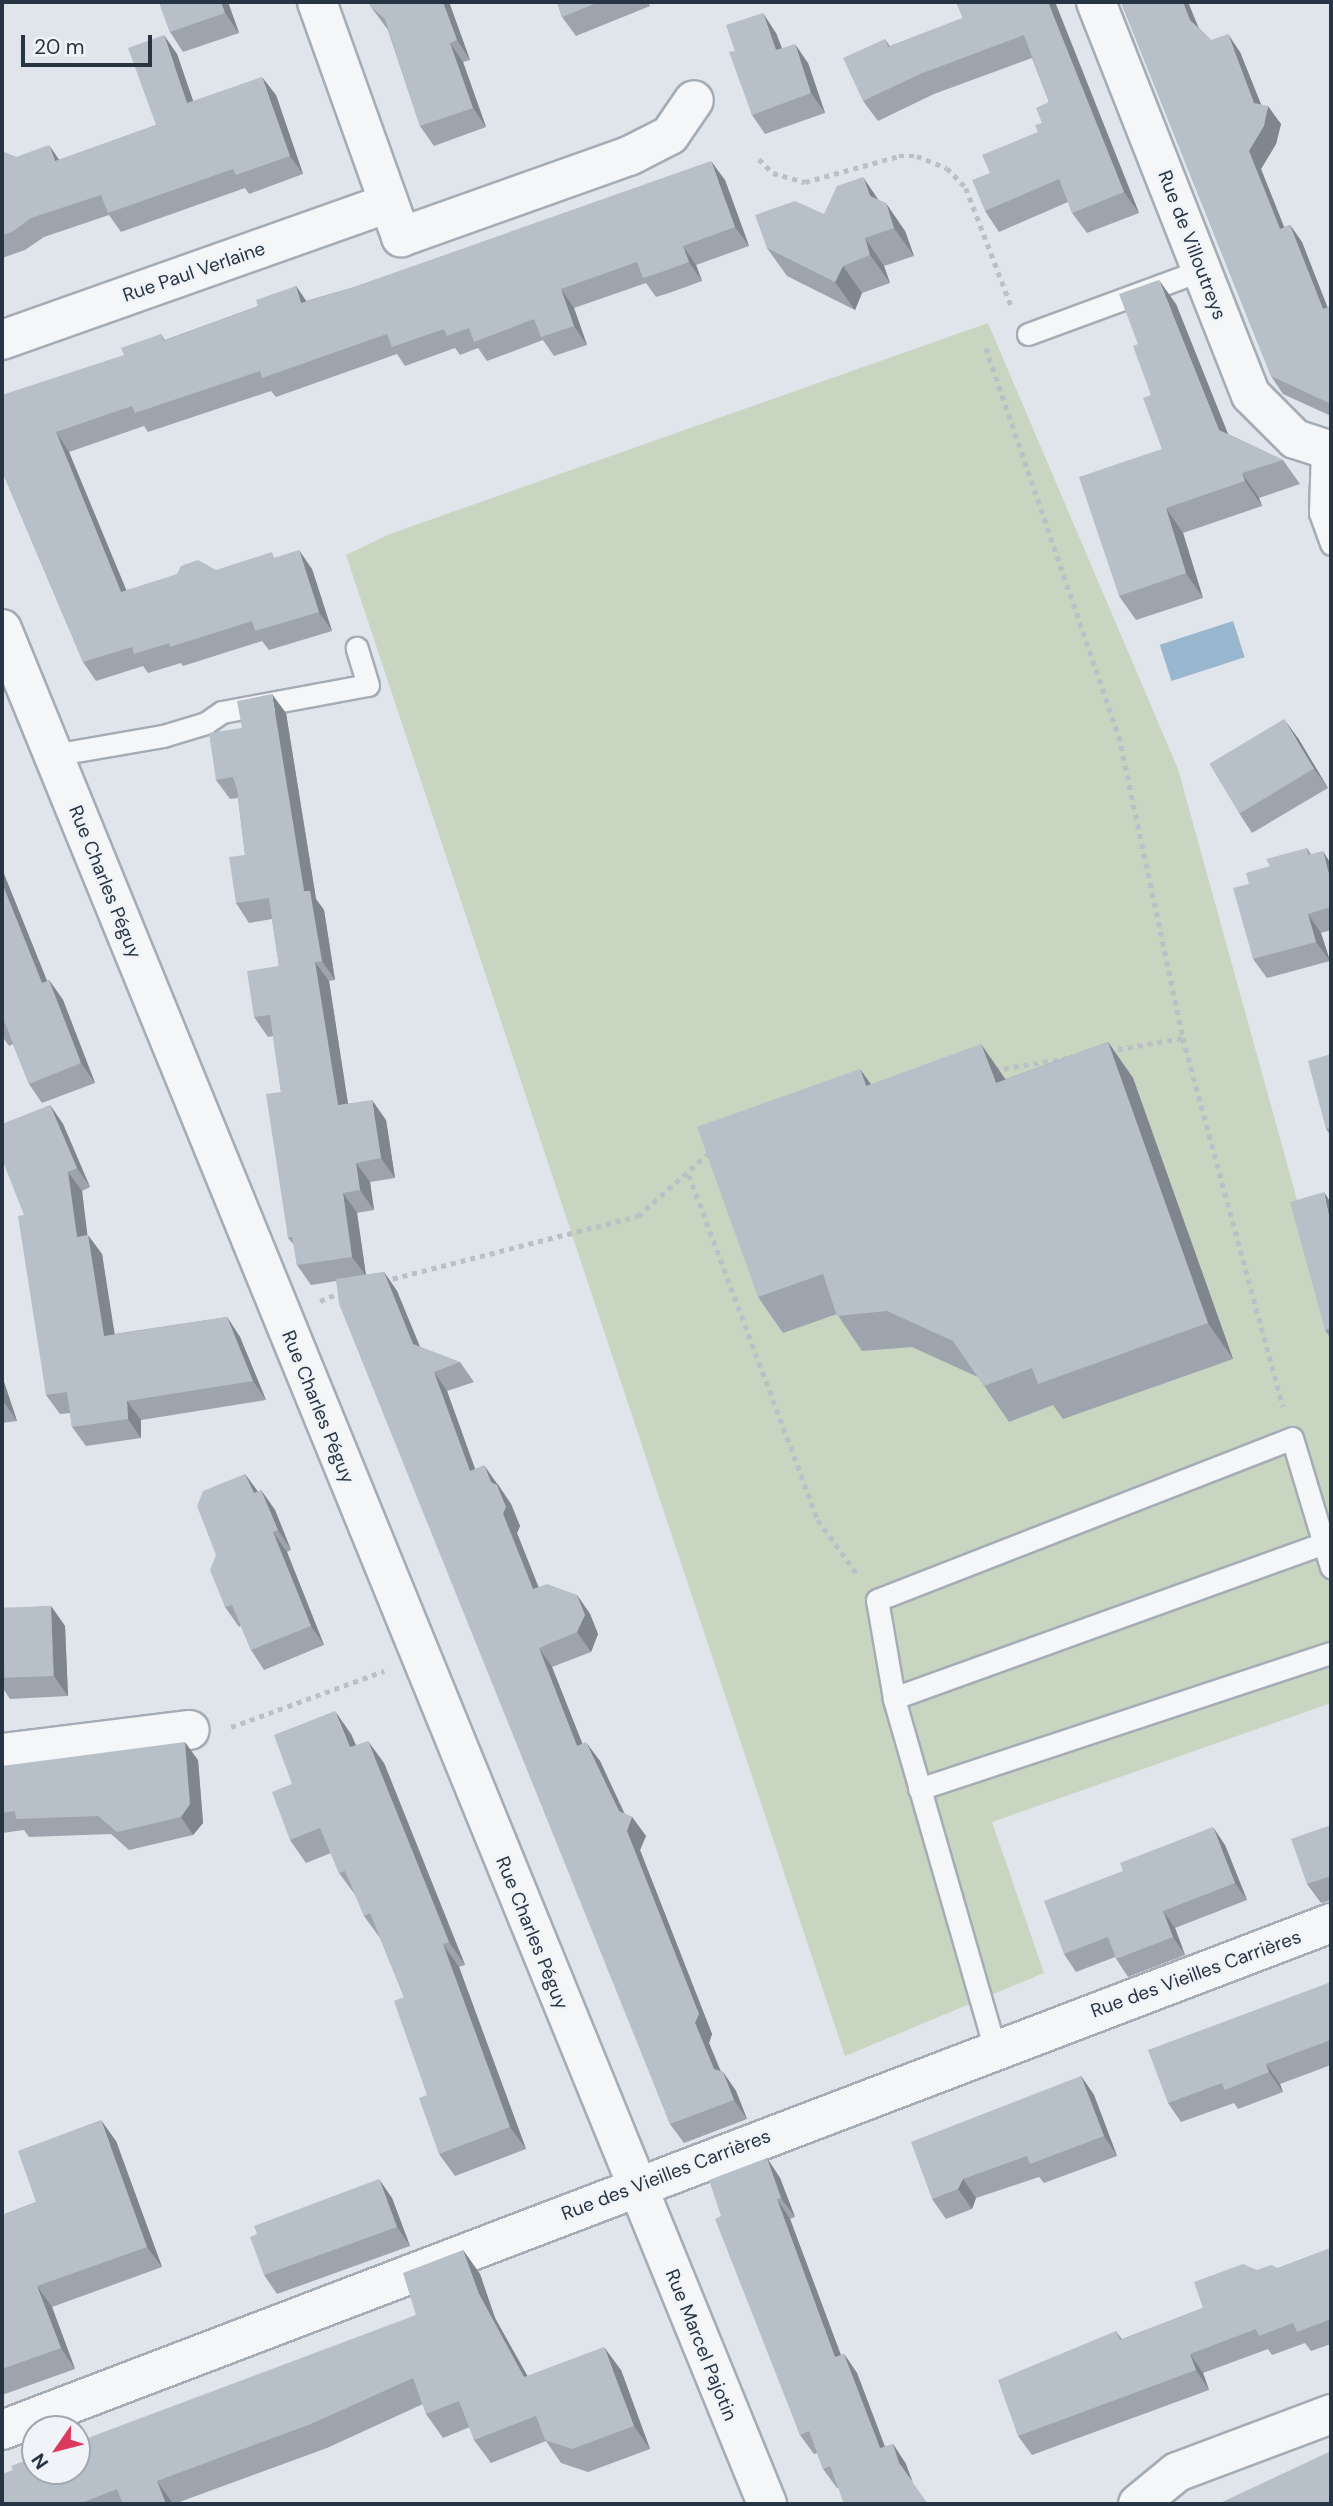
<!DOCTYPE html>
<meta charset="utf-8">
<style>
body{margin:0}
#map{position:relative;width:1333px;height:2506px;overflow:hidden;background:#e0e5eb;font-family:"DM Sans",sans-serif}
div>[style]{position:absolute}
.green>*{inset:0;background:#c7d5c1}
.water>*{inset:0;background:#98b6ce;transform-origin:0 0}
.path>*{height:4.5px;margin-top:-2.25px;transform-origin:0;background:repeating-linear-gradient(90deg,#bbc0c6 0 5px,transparent 0 10px)}
.roads{filter:drop-shadow(2px 0 #a5acb6) drop-shadow(-2px 0 #a5acb6) drop-shadow(0 2px #a5acb6) drop-shadow(0 -2px #a5acb6)}
.service>*{height:21px;margin:-10.5px;padding:0 10.5px;transform-origin:10.5px;border-radius:10.5px;background:#f4f6f8}
.minor>*{height:38px;margin:-19px;padding:0 19px;transform-origin:19px;border-radius:19px;background:#f4f6f8}
.tertiary>*{height:38px;margin:-19px;padding:0 19px;transform-origin:19px;border-radius:19px;background:#f4f6f8}
.wall>*{inset:0;background:#9da4ad}
.shaded-wall>*{inset:0;background:#80868d}
.building>*{inset:0;background:#b7bfc9;transform-origin:0 0}
span{translate:-50% -50%;white-space:nowrap;text-align:center;line-height:1.15;-webkit-text-stroke:5px #f0f4f8;paint-order:stroke}
.street-label{font-size:19px;color:#273444}
.frame{position:absolute;inset:0;border:4px solid #273444;pointer-events:none}
.north{position:absolute;left:21px;top:2415px;width:70px;height:70px;box-sizing:border-box;background:#f0f4f8;border:2px solid #a0a7b0;border-radius:50%;rotate:235deg;font-size:19px;font-weight:700;line-height:28px;text-align:center;color:#273444}
.north::after{content:'';display:block;margin:auto;width:24px;height:32px;background:#db3a5e;clip-path:polygon(50% 0,100% 100%,50% 72%,0 100%)}
.scale{position:absolute;left:21px;top:35px;width:131px;height:32px;box-sizing:border-box;border:4px solid #273444;border-top:0;padding-left:9px;font-size:21px;line-height:24px;white-space:nowrap;color:#273444;-webkit-text-stroke:5px #f0f4f8;paint-order:stroke}
</style>
<div id="map">
<div class="green">
<i style="clip-path:polygon(988px 323px,1178px 769px,1331px 1323px,1331px 1703px,992px 1822px,1044px 1973px,845px 2056px,346px 555px,390px 534px)"></i>
</div>
<div class="water">
<i style="left:1233px;top:621px;width:38px;height:77px;rotate:72deg"></i>
</div>
<div class="path">
<i style="left:759px;top:159px;width:20px;rotate:45deg"></i>
<i style="left:773px;top:173px;width:33px;rotate:16deg"></i>
<i style="left:805px;top:182px;width:98px;rotate:-15.5deg"></i>
<i style="left:899px;top:156px;width:18px"></i>
<i style="left:917px;top:156px;width:32px;rotate:22deg"></i>
<i style="left:947px;top:168px;width:28px;rotate:46deg"></i>
<i style="left:966px;top:188px;width:129px;rotate:69deg"></i>
<i style="left:986px;top:348px;width:410px;rotate:71.1deg"></i>
<i style="left:1119px;top:736px;width:309px;rotate:78deg"></i>
<i style="left:1183px;top:1038px;width:382px;rotate:74.8deg"></i>
<i style="left:1108px;top:1051px;width:76px;rotate:-9.8deg"></i>
<i style="left:994px;top:1070px;width:76px;rotate:-9.1deg"></i>
<i style="left:689px;top:1175px;width:368px;rotate:69.5deg"></i>
<i style="left:818px;top:1520px;width:68px;rotate:54deg"></i>
<i style="left:383px;top:1281px;width:263px;rotate:-14.3deg"></i>
<i style="left:638px;top:1216px;width:95px;rotate:-41.6deg"></i>
<i style="left:320px;top:1301px;width:23px;rotate:-23deg"></i>
<i style="left:231px;top:1727px;width:163px;rotate:-20.1deg"></i>
</div>
<div class="roads">
<div class="service">
<i style="left:1028px;top:334px;width:185px;rotate:-20.2deg"></i>
<i style="left:1322px;top:448px;width:65px;rotate:91.8deg"></i>
<i style="left:1320px;top:513px;width:33px;rotate:70deg"></i>
<i style="left:53px;top:755px;width:112px;rotate:-9.8deg"></i>
<i style="left:163px;top:736px;width:45px;rotate:-16.8deg"></i>
<i style="left:206px;top:723px;width:19px;rotate:-35deg"></i>
<i style="left:222px;top:712px;width:148px;rotate:-10.5deg"></i>
<i style="left:368px;top:685px;width:39px;rotate:-107deg"></i>
<i style="left:894px;top:1698px;width:457px;rotate:-19.8deg"></i>
<i style="left:919px;top:1789px;width:434px;rotate:-18.3deg"></i>
<i style="left:995px;top:2049px;width:365px;rotate:-106.1deg"></i>
<i style="left:894px;top:1698px;width:99px;rotate:-99.8deg"></i>
<i style="left:877px;top:1600px;width:445px;rotate:-21.3deg"></i>
<i style="left:1292px;top:1438px;width:135px;rotate:73.2deg"></i>
</div>
<div class="minor">
<i style="left:317px;top:2px;width:250px;rotate:70.3deg"></i>
<i style="left:401px;top:237px;width:242px;rotate:-19.6deg"></i>
<i style="left:629px;top:156px;width:46px;rotate:-27.1deg"></i>
<i style="left:670px;top:135px;width:42px;rotate:-55.6deg"></i>
<i style="left:2px;top:340px;width:408px;rotate:-19.5deg"></i>
<i style="left:2px;top:629px;width:2025px;rotate:67.8deg"></i>
<i style="left:2px;top:1753px;width:189px;rotate:-7deg"></i>
<i style="left:2px;top:2430px;width:1422px;rotate:-20.88deg"></i>
<i style="left:1138px;top:2504px;width:50px;rotate:-39.4deg"></i>
<i style="left:1177px;top:2472px;width:165px;rotate:-20.6deg"></i>
</div>
<div class="tertiary">
<i style="left:1096px;top:2px;width:422px;rotate:68.5deg"></i>
<i style="left:1251px;top:395px;width:62px;rotate:45deg"></i>
<i style="left:1295px;top:439px;width:38px;rotate:18deg"></i>
</div>
</div>
<div class="wall">
<i style="clip-path:polygon(159px 2px,228px 2px,239px 33px,183px 52px,170px 32px)"></i>
<i style="clip-path:polygon(369px 2px,449px 2px,470px 60px,463px 62px,486px 127px,434px 146px,420px 126px,388px 30px,371px 7px)"></i>
<i style="clip-path:polygon(557px 2px,648px 2px,650px 6px,576px 36px,562px 17px)"></i>
<i style="clip-path:polygon(956px 2px,1055px 2px,1139px 213px,1087px 233px,1072px 213px,1068px 202px,999px 232px,985px 211px,990px 173px,1038px 132px,1042px 123px,1049px 102px,1032px 58px,934px 94px,878px 121px,863px 101px,885px 39px,890px 46px,963px 18px)"></i>
<i style="clip-path:polygon(1121px 2px,1188px 2px,1199px 28px,1211px 40px,1240px 52px,1261px 104px,1281px 124px,1276px 144px,1261px 169px,1284px 227px,1290px 225px,1302px 242px,1327px 307px,1331px 306px,1331px 416px,1283px 394px,1271px 376px)"></i>
<i style="clip-path:polygon(776px 33px,782px 48px,808px 63px,825px 113px,765px 134px,752px 115px,735px 51px)"></i>
<i style="clip-path:polygon(177px 54px,193px 101px,276px 95px,303px 174px,249px 194px,245px 188px,121px 232px,109px 215px,44px 237px,25px 250px,2px 258px,2px 152px,16px 157px,59px 160px,156px 125px)"></i>
<i style="clip-path:polygon(725px 180px,749px 246px,696px 265px,702px 281px,669px 293px,656px 297px,646px 283px,574px 308px,587px 345px,554px 356px,543px 340px,487px 361px,478px 348px,460px 355px,455px 348px,405px 366px,397px 354px,276px 397px,271px 391px,148px 432px,144px 426px,69px 452px,126px 590px,276px 558px,312px 569px,332px 631px,269px 650px,262px 641px,183px 666px,181px 663px,148px 673px,143px 666px,96px 681px,83px 662px,2px 471px,124px 355px,161px 334px,165px 340px,258px 306px,296px 286px,306px 301px)"></i>
<i style="clip-path:polygon(879px 200px,905px 231px,914px 256px,884px 266px,890px 283px,862px 293px,855px 310px,787px 276px,767px 248px,824px 214px)"></i>
<i style="clip-path:polygon(1176px 304px,1228px 434px,1283px 460px,1300px 484px,1259px 498px,1262px 506px,1183px 533px,1203px 598px,1136px 620px,1119px 596px,1162px 449px,1151px 395px,1138px 344px)"></i>
<i style="clip-path:polygon(286px 713px,316px 899px,324px 910px,335px 980px,329px 981px,348px 1103px,386px 1120px,395px 1178px,370px 1182px,374px 1210px,357px 1213px,366px 1275px,384px 1272px,397px 1291px,420px 1347px,460px 1362px,474px 1382px,447px 1391px,475px 1469px,498px 1484px,511px 1504px,520px 1526px,517px 1533px,538px 1587px,577px 1595px,590px 1614px,598px 1634px,591px 1652px,552px 1667px,582px 1744px,600px 1761px,625px 1814px,632px 1817px,646px 1836px,640px 1850px,712px 2034px,709px 2043px,721px 2071px,723px 2072px,736px 2091px,747px 2119px,684px 2143px,670px 2124px,336px 1281px,311px 1285px,297px 1265px,294px 1245px,288px 1238px,281px 1092px,273px 1036px,268px 1037px,254px 1017px,279px 966px,272px 919px,249px 923px,236px 903px,245px 855px,238px 798px,230px 799px,216px 780px,242px 728px)"></i>
<i style="clip-path:polygon(1298px 738px,1328px 788px,1252px 833px,1239px 813px)"></i>
<i style="clip-path:polygon(1307px 848px,1311px 854px,1331px 864px,1331px 930px,1321px 933px,1330px 961px,1267px 978px,1253px 959px,1249px 884px,1270px 866px)"></i>
<i style="clip-path:polygon(2px 869px,47px 981px,49px 980px,63px 1000px,95px 1083px,42px 1103px,29px 1084px,13px 1044px,9px 1046px,2px 1036px)"></i>
<i style="clip-path:polygon(1108px 1042px,1133px 1078px,1233px 1359px,1063px 1419px,1053px 1405px,1009px 1422px,978px 1377px,912px 1347px,862px 1351px,837px 1314px,783px 1333px,758px 1297px,870px 1084px,1006px 1079px)"></i>
<i style="clip-path:polygon(1331px 1054px,1331px 1136px,1326px 1129px)"></i>
<i style="clip-path:polygon(50px 1105px,63px 1124px,90px 1187px,82px 1191px,87px 1235px,102px 1254px,114px 1334px,227px 1317px,240px 1337px,266px 1400px,141px 1420px,141px 1438px,86px 1446px,72px 1427px,70px 1413px,60px 1414px,46px 1395px,24px 1215px)"></i>
<i style="clip-path:polygon(1331px 1203px,1331px 1339px,1325px 1330px)"></i>
<i style="clip-path:polygon(2px 1376px,17px 1421px,2px 1423px)"></i>
<i style="clip-path:polygon(245px 1474px,258px 1492px,261px 1490px,275px 1510px,291px 1550px,287px 1552px,324px 1645px,264px 1670px,251px 1650px,241px 1626px,239px 1627px,225px 1607px,216px 1555px)"></i>
<i style="clip-path:polygon(51px 1606px,65px 1626px,68px 1696px,10px 1699px,2px 1687px,2px 1609px)"></i>
<i style="clip-path:polygon(351px 1734px,356px 1745px,384px 1763px,465px 1965px,459px 1967px,526px 2149px,455px 2176px,439px 2154px,427px 2095px,404px 1997px,380px 1938px,364px 1916px,356px 1896px,339px 1873px,331px 1853px,306px 1863px,290px 1840px,292px 1784px)"></i>
<i style="clip-path:polygon(198px 1760px,203px 1823px,193px 1835px,129px 1850px,111px 1834px,29px 1837px,24px 1830px,2px 1833px,2px 1766px)"></i>
<i style="clip-path:polygon(1331px 1825px,1331px 1900px,1321px 1903px,1307px 1884px)"></i>
<i style="clip-path:polygon(1225px 1845px,1247px 1900px,1175px 1928px,1185px 1955px,1128px 1977px,1115px 1957px,1076px 1972px,1064px 1954px)"></i>
<i style="clip-path:polygon(1331px 1982px,1331px 2065px,1280px 2084px,1283px 2092px,1238px 2109px,1234px 2103px,1181px 2122px,1168px 2103px)"></i>
<i style="clip-path:polygon(1081px 2076px,1094px 2095px,1117px 2156px,1044px 2183px,1039px 2177px,976px 2198px,972px 2209px,946px 2219px,932px 2199px)"></i>
<i style="clip-path:polygon(116px 2141px,162px 2267px,52px 2307px,75px 2369px,2px 2395px,2px 2215px,36px 2202px)"></i>
<i style="clip-path:polygon(767px 2158px,780px 2178px,795px 2217px,790px 2219px,841px 2355px,844px 2354px,857px 2373px,885px 2447px,893px 2444px,906px 2464px,837px 2488px,823px 2469px,817px 2453px,814px 2454px,800px 2435px,721px 2216px)"></i>
<i style="clip-path:polygon(392px 2198px,410px 2246px,277px 2294px,264px 2275px)"></i>
<i style="clip-path:polygon(1331px 2248px,1331px 2344px,1311px 2351px,1305px 2343px,1272px 2355px,1268px 2349px,1203px 2373px,1209px 2390px,1032px 2455px,1018px 2436px,1116px 2331px,1122px 2339px,1203px 2308px,1257px 2270px,1278px 2268px)"></i>
<i style="clip-path:polygon(463px 2250px,480px 2274px,495px 2318px,527px 2376px,621px 2370px,650px 2449px,588px 2472px,561px 2463px,546px 2441px,491px 2463px,474px 2440px,470px 2427px,443px 2438px,426px 2414px,423px 2404px,327px 2448px,174px 2504px,3px 2504px,416px 2315px)"></i>
</div>
<div class="shaded-wall">
<i style="clip-path:polygon(221px 2px,228px 2px,239px 33px,225px 13px)"></i>
<i style="clip-path:polygon(443px 2px,449px 2px,470px 60px,457px 40px)"></i>
<i style="clip-path:polygon(1048px 2px,1055px 2px,1139px 213px,1124px 192px)"></i>
<i style="clip-path:polygon(1183px 2px,1188px 2px,1202px 38px,1190px 20px)"></i>
<i style="clip-path:polygon(763px 13px,776px 33px,790px 70px,776px 50px)"></i>
<i style="clip-path:polygon(1228px 34px,1240px 52px,1266px 117px,1268px 106px,1281px 124px,1276px 144px,1261px 169px,1292px 247px,1280px 229px,1249px 151px,1254px 103px)"></i>
<i style="clip-path:polygon(164px 35px,177px 54px,200px 121px,187px 103px)"></i>
<i style="clip-path:polygon(450px 43px,463px 62px,486px 127px,473px 108px)"></i>
<i style="clip-path:polygon(795px 44px,808px 63px,825px 113px,811px 93px)"></i>
<i style="clip-path:polygon(262px 77px,276px 95px,303px 174px,290px 156px)"></i>
<i style="clip-path:polygon(49px 145px,62px 164px,55px 161px)"></i>
<i style="clip-path:polygon(711px 161px,725px 180px,749px 246px,735px 227px)"></i>
<i style="clip-path:polygon(863px 177px,882px 205px,870px 196px)"></i>
<i style="clip-path:polygon(886px 203px,905px 231px,914px 256px,894px 228px)"></i>
<i style="clip-path:polygon(1290px 225px,1302px 242px,1331px 316px,1323px 309px)"></i>
<i style="clip-path:polygon(865px 238px,884px 266px,890px 283px,870px 255px)"></i>
<i style="clip-path:polygon(683px 246px,696px 265px,702px 281px,689px 262px)"></i>
<i style="clip-path:polygon(843px 266px,862px 293px,855px 310px,835px 282px)"></i>
<i style="clip-path:polygon(1159px 280px,1176px 304px,1236px 454px,1219px 430px)"></i>
<i style="clip-path:polygon(296px 286px,309px 305px,301px 303px)"></i>
<i style="clip-path:polygon(561px 289px,574px 308px,587px 345px,574px 326px)"></i>
<i style="clip-path:polygon(56px 432px,69px 452px,135px 611px,121px 592px)"></i>
<i style="clip-path:polygon(1242px 473px,1259px 498px,1262px 506px,1245px 481px)"></i>
<i style="clip-path:polygon(1166px 508px,1183px 533px,1203px 598px,1186px 573px)"></i>
<i style="clip-path:polygon(299px 550px,312px 569px,332px 631px,319px 612px)"></i>
<i style="clip-path:polygon(272px 694px,286px 713px,316px 899px,324px 910px,335px 980px,322px 961px,304px 891px)"></i>
<i style="clip-path:polygon(1284px 719px,1298px 738px,1328px 788px,1314px 769px)"></i>
<i style="clip-path:polygon(1323px 851px,1331px 864px,1331px 882px)"></i>
<i style="clip-path:polygon(2px 869px,56px 1003px,42px 983px,2px 883px)"></i>
<i style="clip-path:polygon(1308px 914px,1321px 933px,1330px 961px,1316px 942px)"></i>
<i style="clip-path:polygon(315px 962px,329px 981px,351px 1124px,338px 1105px)"></i>
<i style="clip-path:polygon(49px 980px,63px 1000px,95px 1083px,81px 1063px)"></i>
<i style="clip-path:polygon(1108px 1042px,1133px 1078px,1233px 1359px,1208px 1323px)"></i>
<i style="clip-path:polygon(981px 1044px,1006px 1080px,996px 1083px)"></i>
<i style="clip-path:polygon(860px 1069px,885px 1104px,866px 1086px)"></i>
<i style="clip-path:polygon(372px 1100px,386px 1120px,395px 1178px,381px 1158px)"></i>
<i style="clip-path:polygon(50px 1105px,63px 1124px,90px 1187px,77px 1168px)"></i>
<i style="clip-path:polygon(356px 1163px,370px 1182px,374px 1210px,360px 1190px)"></i>
<i style="clip-path:polygon(68px 1172px,82px 1191px,90px 1256px,77px 1237px)"></i>
<i style="clip-path:polygon(1324px 1192px,1331px 1203px,1331px 1226px)"></i>
<i style="clip-path:polygon(343px 1193px,357px 1213px,366px 1276px,352px 1257px)"></i>
<i style="clip-path:polygon(88px 1235px,102px 1254px,118px 1355px,104px 1336px)"></i>
<i style="clip-path:polygon(384px 1272px,397px 1291px,427px 1364px,413px 1344px)"></i>
<i style="clip-path:polygon(227px 1317px,240px 1337px,266px 1400px,253px 1381px)"></i>
<i style="clip-path:polygon(434px 1372px,447px 1391px,483px 1491px,470px 1471px)"></i>
<i style="clip-path:polygon(2px 1376px,17px 1421px,3px 1401px,2px 1396px)"></i>
<i style="clip-path:polygon(127px 1401px,141px 1420px,141px 1438px,128px 1419px)"></i>
<i style="clip-path:polygon(484px 1465px,511px 1504px,520px 1526px,517px 1533px,547px 1608px,533px 1589px)"></i>
<i style="clip-path:polygon(245px 1474px,259px 1493px,254px 1493px)"></i>
<i style="clip-path:polygon(261px 1490px,275px 1510px,291px 1550px,278px 1530px)"></i>
<i style="clip-path:polygon(273px 1532px,287px 1552px,324px 1645px,311px 1626px)"></i>
<i style="clip-path:polygon(577px 1595px,590px 1614px,598px 1634px,591px 1652px,577px 1632px)"></i>
<i style="clip-path:polygon(51px 1606px,65px 1626px,68px 1696px,54px 1676px)"></i>
<i style="clip-path:polygon(539px 1648px,552px 1667px,591px 1765px,577px 1746px)"></i>
<i style="clip-path:polygon(335px 1711px,351px 1734px,366px 1770px,350px 1747px)"></i>
<i style="clip-path:polygon(368px 1741px,384px 1763px,465px 1965px,449px 1942px)"></i>
<i style="clip-path:polygon(185px 1742px,198px 1760px,203px 1823px,193px 1835px,181px 1817px)"></i>
<i style="clip-path:polygon(586px 1742px,600px 1761px,629px 1824px,632px 1817px,646px 1836px,640px 1850px,712px 2034px,709px 2043px,727px 2088px,714px 2069px,695px 2023px,619px 1811px)"></i>
<i style="clip-path:polygon(1213px 1827px,1225px 1845px,1247px 1900px,1235px 1883px)"></i>
<i style="clip-path:polygon(1163px 1911px,1175px 1928px,1185px 1955px,1173px 1937px)"></i>
<i style="clip-path:polygon(443px 1944px,459px 1967px,526px 2149px,510px 2127px)"></i>
<i style="clip-path:polygon(1266px 2064px,1280px 2084px,1283px 2092px,1269px 2072px)"></i>
<i style="clip-path:polygon(723px 2072px,736px 2091px,747px 2119px,734px 2100px)"></i>
<i style="clip-path:polygon(1081px 2076px,1094px 2095px,1117px 2156px,1104px 2136px)"></i>
<i style="clip-path:polygon(101px 2120px,116px 2141px,162px 2267px,147px 2247px)"></i>
<i style="clip-path:polygon(767px 2158px,780px 2178px,795px 2217px,781px 2198px)"></i>
<i style="clip-path:polygon(379px 2179px,392px 2198px,410px 2246px,397px 2227px)"></i>
<i style="clip-path:polygon(963px 2179px,976px 2198px,972px 2209px,958px 2189px)"></i>
<i style="clip-path:polygon(777px 2199px,790px 2219px,849px 2377px,835px 2357px)"></i>
<i style="clip-path:polygon(463px 2250px,480px 2274px,495px 2318px,541px 2400px,524px 2377px,479px 2294px)"></i>
<i style="clip-path:polygon(37px 2286px,52px 2307px,75px 2369px,61px 2348px)"></i>
<i style="clip-path:polygon(604px 2347px,621px 2370px,650px 2449px,634px 2426px)"></i>
<i style="clip-path:polygon(844px 2354px,857px 2373px,893px 2468px,880px 2448px)"></i>
<i style="clip-path:polygon(1190px 2354px,1203px 2373px,1209px 2390px,1196px 2370px)"></i>
<i style="clip-path:polygon(893px 2444px,906px 2464px,913px 2483px,899px 2463px)"></i>
<i style="clip-path:polygon(157px 2481px,173px 2504px,166px 2504px)"></i>
</div>
<div class="building">
<i style="clip-path:polygon(159px 2px,221px 2px,225px 13px,170px 32px)"></i>
<i style="clip-path:polygon(369px 2px,443px 2px,457px 40px,450px 43px,473px 108px,420px 126px,385px 19px,371px 7px)"></i>
<i style="clip-path:polygon(557px 2px,599px 2px,562px 17px)"></i>
<i style="clip-path:polygon(956px 2px,1048px 2px,1124px 192px,1072px 213px,1059px 179px,985px 211px,972px 180px,990px 173px,982px 155px,1038px 132px,1035px 125px,1042px 123px,1036px 108px,1049px 102px,1024px 35px,920px 74px,863px 101px,843px 58px,885px 39px,888px 47px,963px 18px)"></i>
<i style="clip-path:polygon(1121px 2px,1183px 2px,1190px 20px,1211px 40px,1228px 34px,1254px 103px,1268px 106px,1264px 126px,1249px 151px,1280px 229px,1290px 225px,1323px 309px,1331px 306px,1331px 345px,1330px 345px,1331px 349px,1331px 404px,1271px 376px)"></i>
<i style="clip-path:polygon(763px 13px,776px 50px,795px 44px,811px 93px,752px 115px,729px 52px,735px 51px,726px 25px)"></i>
<i style="clip-path:polygon(164px 35px,187px 103px,262px 77px,290px 156px,236px 175px,233px 169px,108px 213px,101px 195px,31px 218px,12px 232px,2px 235px,2px 152px,4px 152px,16px 157px,49px 145px,55px 161px,156px 125px,128px 48px)"></i>
<i style="clip-path:polygon(711px 161px,735px 227px,683px 246px,689px 262px,656px 274px,643px 278px,637px 262px,561px 289px,574px 326px,541px 337px,534px 319px,474px 342px,469px 328px,447px 336px,444px 329px,392px 347px,387px 334px,262px 378px,260px 371px,135px 413px,132px 406px,56px 432px,121px 592px,177px 574px,181px 566px,198px 560px,216px 570px,272px 552px,274px 558px,299px 550px,319px 612px,255px 631px,252px 621px,170px 647px,169px 643px,134px 654px,132px 647px,83px 662px,2px 471px,2px 395px,124px 355px,121px 348px,161px 334px,164px 341px,258px 306px,256px 300px,296px 286px,301px 303px,345px 290px)"></i>
<i style="clip-path:polygon(863px 177px,870px 196px,886px 203px,894px 228px,865px 238px,870px 255px,843px 266px,835px 282px,767px 248px,755px 215px,795px 201px,824px 214px,837px 186px)"></i>
<i style="clip-path:polygon(1159px 280px,1219px 430px,1283px 460px,1242px 473px,1245px 481px,1166px 508px,1186px 573px,1119px 596px,1079px 477px,1162px 449px,1143px 398px,1151px 395px,1133px 346px,1138px 344px,1119px 294px)"></i>
<i style="clip-path:polygon(272px 694px,304px 891px,310px 891px,322px 961px,315px 962px,338px 1105px,372px 1100px,381px 1158px,356px 1163px,360px 1190px,343px 1193px,352px 1257px,297px 1265px,292px 1237px,288px 1238px,266px 1094px,281px 1092px,270px 1015px,254px 1017px,247px 971px,279px 966px,269px 898px,236px 903px,229px 857px,245px 855px,237px 789px,233px 777px,216px 780px,209px 733px,242px 728px,237px 701px)"></i>
<i style="left:1284px;top:719px;width:58px;height:87px;rotate:59deg"></i>
<i style="clip-path:polygon(1307px 848px,1308px 855px,1323px 851px,1331px 882px,1331px 907px,1308px 914px,1316px 942px,1253px 959px,1233px 888px,1249px 884px,1246px 873px,1270px 866px,1266px 859px)"></i>
<i style="clip-path:polygon(2px 883px,42px 983px,49px 980px,81px 1063px,29px 1084px,5px 1023px,2px 1024px)"></i>
<i style="clip-path:polygon(1108px 1042px,1208px 1323px,1038px 1384px,1032px 1368px,984px 1386px,953px 1341px,887px 1311px,837px 1316px,823px 1274px,758px 1297px,697px 1127px,860px 1069px,866px 1086px,981px 1044px,996px 1083px)"></i>
<i style="clip-path:polygon(1331px 1054px,1331px 1127px,1326px 1129px,1308px 1061px)"></i>
<i style="clip-path:polygon(50px 1105px,77px 1168px,68px 1172px,77px 1237px,88px 1235px,104px 1336px,227px 1317px,253px 1381px,127px 1401px,128px 1419px,72px 1427px,67px 1392px,46px 1395px,18px 1216px,24px 1215px,2px 1159px,2px 1124px)"></i>
<i style="clip-path:polygon(1324px 1192px,1331px 1226px,1331px 1328px,1325px 1330px,1290px 1202px)"></i>
<i style="clip-path:polygon(384px 1272px,413px 1344px,460px 1362px,434px 1372px,470px 1471px,484px 1465px,491px 1482px,497px 1485px,506px 1507px,503px 1514px,533px 1589px,547px 1584px,577px 1595px,585px 1615px,577px 1632px,539px 1648px,577px 1746px,586px 1742px,619px 1811px,632px 1817px,627px 1831px,699px 2014px,695px 2023px,714px 2069px,723px 2072px,734px 2100px,670px 2124px,339px 1304px,336px 1279px)"></i>
<i style="clip-path:polygon(245px 1474px,254px 1493px,261px 1490px,278px 1530px,273px 1532px,311px 1626px,251px 1650px,232px 1605px,225px 1607px,210px 1570px,216px 1555px,197px 1506px,203px 1491px)"></i>
<i style="left:51px;top:1606px;width:70px;height:49px;rotate:88deg"></i>
<i style="clip-path:polygon(335px 1711px,350px 1747px,368px 1741px,449px 1942px,443px 1944px,510px 2127px,439px 2154px,419px 2098px,427px 2095px,394px 2001px,404px 1997px,370px 1913px,364px 1916px,345px 1871px,339px 1873px,320px 1828px,290px 1840px,272px 1792px,292px 1784px,274px 1735px)"></i>
<i style="clip-path:polygon(185px 1742px,190px 1804px,181px 1817px,117px 1832px,98px 1816px,16px 1819px,15px 1811px,2px 1813px,2px 1766px)"></i>
<i style="clip-path:polygon(1331px 1825px,1331px 1876px,1307px 1884px,1291px 1839px)"></i>
<i style="clip-path:polygon(1213px 1827px,1235px 1883px,1163px 1911px,1173px 1937px,1116px 1959px,1108px 1937px,1064px 1954px,1044px 1901px,1123px 1871px,1120px 1863px)"></i>
<i style="clip-path:polygon(1331px 1982px,1331px 2040px,1266px 2064px,1269px 2072px,1225px 2090px,1222px 2083px,1168px 2103px,1148px 2050px)"></i>
<i style="clip-path:polygon(1081px 2076px,1104px 2136px,1030px 2164px,1027px 2156px,963px 2179px,958px 2189px,932px 2199px,911px 2142px)"></i>
<i style="clip-path:polygon(101px 2120px,147px 2247px,37px 2286px,61px 2348px,2px 2369px,2px 2215px,36px 2202px,18px 2151px)"></i>
<i style="clip-path:polygon(767px 2158px,781px 2198px,777px 2199px,835px 2357px,844px 2354px,880px 2448px,893px 2444px,899px 2463px,928px 2504px,844px 2504px,830px 2466px,823px 2469px,809px 2431px,800px 2435px,715px 2219px,721px 2216px,709px 2180px)"></i>
<i style="clip-path:polygon(379px 2179px,397px 2227px,264px 2275px,250px 2237px,257px 2234px,254px 2226px)"></i>
<i style="clip-path:polygon(1331px 2248px,1331px 2319px,1297px 2332px,1293px 2323px,1259px 2336px,1256px 2329px,1190px 2354px,1196px 2370px,1018px 2436px,998px 2380px,1116px 2331px,1120px 2340px,1203px 2308px,1194px 2282px,1243px 2264px,1257px 2270px,1271px 2265px,1278px 2268px)"></i>
<i style="clip-path:polygon(463px 2250px,479px 2294px,524px 2377px,604px 2347px,634px 2426px,572px 2449px,545px 2440px,536px 2416px,474px 2440px,459px 2401px,426px 2414px,413px 2378px,311px 2424px,157px 2481px,166px 2504px,123px 2504px,117px 2489px,79px 2504px,3px 2504px,2px 2474px,13px 2470px,11px 2466px,35px 2457px,35px 2471px,77px 2471px,77px 2442px,416px 2315px,403px 2273px)"></i>
<i style="clip-path:polygon(1331px 2451px,1331px 2504px,1218px 2504px)"></i>
</div>
<div class="street-label">
<span style="left:1192px;top:245px;rotate:69deg">Rue de Villoutreys</span>
<span style="left:194px;top:272px;rotate:-19deg">Rue Paul Verlaine</span>
<span style="left:105px;top:882px;rotate:68deg">Rue Charles Péguy</span>
<span style="left:318px;top:1407px;rotate:68deg">Rue Charles Péguy</span>
<span style="left:532px;top:1933px;rotate:68deg">Rue Charles Péguy</span>
<span style="left:1196px;top:1974px;rotate:-20deg">Rue des Vieilles Carrières</span>
<span style="left:666px;top:2175px;rotate:-21deg">Rue des Vieilles Carrières</span>
<span style="left:701px;top:2345px;rotate:68deg">Rue Marcel Pajotin</span>
</div>
<div class="frame"></div>
<div class="north">N</div>
<div class="scale">20 m</div>
</div>
